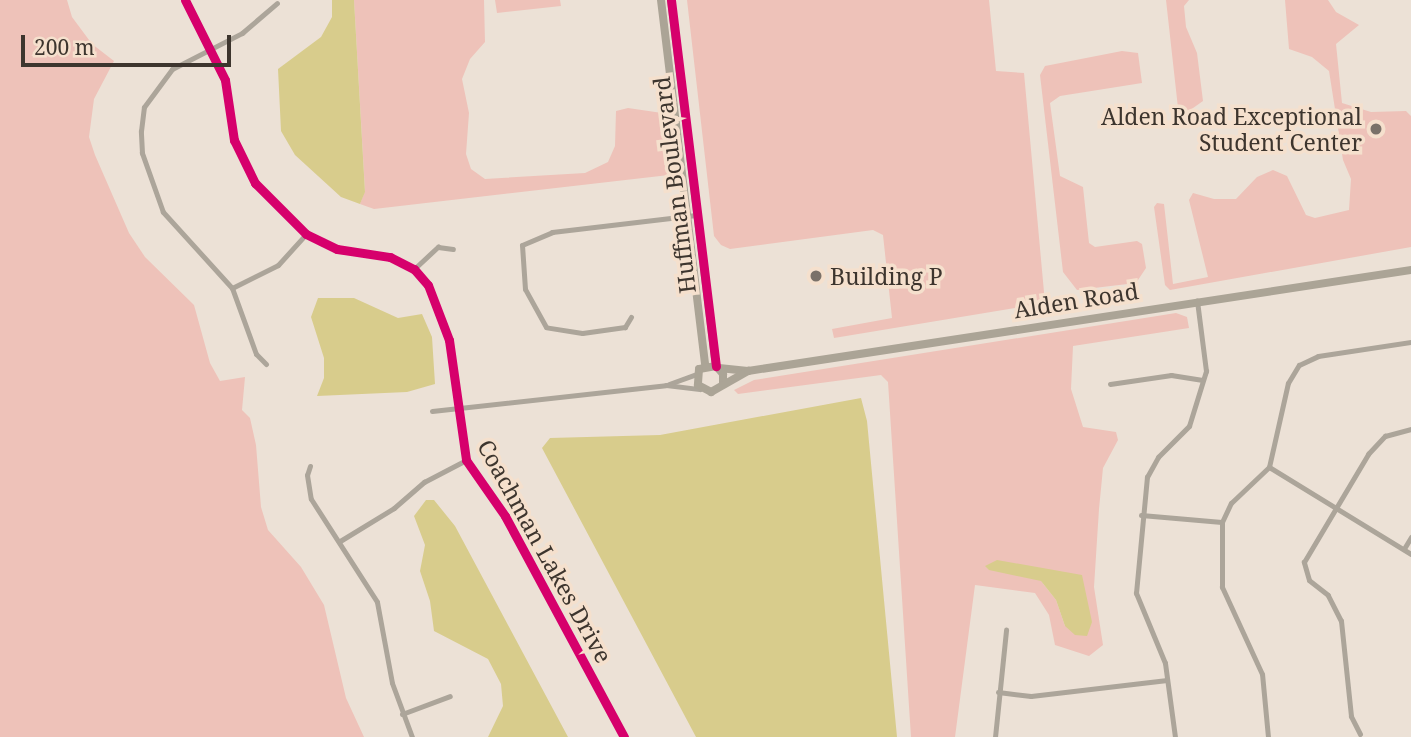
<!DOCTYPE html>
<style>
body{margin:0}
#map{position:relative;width:1411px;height:737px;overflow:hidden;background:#ece1d6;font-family:"Noto Serif",serif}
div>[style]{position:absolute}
.green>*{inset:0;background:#eec2b9}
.water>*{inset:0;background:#d8cc8c}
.street>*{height:5px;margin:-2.5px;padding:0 2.5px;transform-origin:2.5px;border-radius:2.5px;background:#aca59a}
.secondary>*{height:8px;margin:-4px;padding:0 4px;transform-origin:4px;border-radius:4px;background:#aba496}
.cycleway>*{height:9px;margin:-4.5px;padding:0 4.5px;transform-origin:4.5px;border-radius:4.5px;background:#d6006c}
.dots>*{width:19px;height:19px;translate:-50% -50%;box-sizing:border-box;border:4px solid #f5e0cd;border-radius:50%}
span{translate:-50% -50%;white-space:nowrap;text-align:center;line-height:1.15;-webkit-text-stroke:7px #f5e0cd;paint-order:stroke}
.poi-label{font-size:23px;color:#3d352e}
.right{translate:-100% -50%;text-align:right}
.left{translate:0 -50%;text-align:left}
.street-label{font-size:23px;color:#3d352e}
.scale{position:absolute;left:21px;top:35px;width:210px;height:32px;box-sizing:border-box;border:4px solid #3d352e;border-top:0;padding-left:9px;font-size:21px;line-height:24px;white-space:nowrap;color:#3d352e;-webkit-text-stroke:5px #f5e0cd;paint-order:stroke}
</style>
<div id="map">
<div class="green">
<i style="clip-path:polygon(0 0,67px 0,72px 17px,92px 44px,114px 61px,94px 99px,89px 137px,95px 155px,129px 233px,145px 257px,194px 305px,210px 363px,220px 381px,245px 377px,242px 410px,250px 418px,256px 445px,261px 507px,268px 530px,301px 567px,324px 605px,346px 698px,364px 737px,0 737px)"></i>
<i style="clip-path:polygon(354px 0,484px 0,485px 42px,470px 59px,462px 79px,469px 113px,466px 154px,471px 169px,485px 179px,585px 173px,608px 162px,615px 146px,616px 111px,628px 108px,662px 113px,669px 175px,374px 209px,360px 204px,365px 191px)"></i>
<i style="clip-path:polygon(495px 0,560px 0,561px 6px,497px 13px)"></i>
<i style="clip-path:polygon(687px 0,989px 0,996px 71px,1024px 73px,1045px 303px,834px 338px,832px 329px,892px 318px,883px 235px,873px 230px,730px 249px,721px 245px,714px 236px)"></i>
<i style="clip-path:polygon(1166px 0,1189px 0,1184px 6px,1186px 27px,1197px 53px,1203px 101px,1186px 113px,1178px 108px)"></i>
<i style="clip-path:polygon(1285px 0,1328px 0,1336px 12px,1359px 25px,1336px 44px,1342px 103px,1371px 112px,1406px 111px,1411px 116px,1411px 247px,1170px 290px,1165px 285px,1154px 207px,1157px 203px,1164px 204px,1173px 284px,1208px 277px,1189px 200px,1193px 193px,1214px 199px,1236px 199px,1257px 177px,1273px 170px,1287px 176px,1306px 215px,1315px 218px,1349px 210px,1351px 179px,1343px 160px,1329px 71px,1312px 57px,1289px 49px)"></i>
<i style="clip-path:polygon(1122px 51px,1138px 53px,1142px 83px,1060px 96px,1050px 103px,1060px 176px,1083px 187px,1089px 243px,1095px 247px,1137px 241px,1142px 244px,1146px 268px,1136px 283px,1077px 290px,1063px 272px,1040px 75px,1045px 66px)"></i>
<i style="clip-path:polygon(evenodd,1176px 313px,1187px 317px,1189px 328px,1073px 346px,1071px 389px,1083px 427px,1116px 432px,1118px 440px,1103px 468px,1099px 509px,1094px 587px,1103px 645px,1089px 656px,1055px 645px,1049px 615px,1035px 593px,975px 585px,955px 737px,911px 737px,888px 382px,881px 375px,738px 394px,734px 390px,754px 380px,1176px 313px,1041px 581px,1092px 622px,1065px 626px,1056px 600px,1041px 581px)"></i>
</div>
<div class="water">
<i style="clip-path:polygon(332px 0,354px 0,365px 192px,360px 204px,341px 197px,295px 155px,281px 131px,278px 69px,321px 37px,332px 17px)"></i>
<i style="clip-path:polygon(318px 298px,354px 298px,398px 318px,422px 314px,432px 337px,435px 384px,407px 392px,317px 396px,324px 378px,324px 358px,311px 317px)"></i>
<i style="clip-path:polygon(861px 398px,867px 421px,897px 737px,696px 737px,542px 448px,550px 438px,660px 435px)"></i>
<i style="clip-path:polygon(426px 500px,434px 500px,455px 526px,568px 737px,488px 737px,503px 706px,501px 684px,488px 659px,434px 631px,430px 601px,420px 571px,425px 545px,414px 516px)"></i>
<i style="clip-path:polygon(997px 560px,1082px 575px,1092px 622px,1087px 636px,1075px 635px,1065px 626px,1056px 600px,1041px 581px,989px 570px,985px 566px)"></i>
</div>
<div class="street">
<i style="left:185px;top:0;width:89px;rotate:63.4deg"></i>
<i style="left:225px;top:80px;width:61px;rotate:81.5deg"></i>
<i style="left:234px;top:140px;width:48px;rotate:64deg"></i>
<i style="left:255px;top:183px;width:72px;rotate:45deg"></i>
<i style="left:306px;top:234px;width:34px;rotate:26deg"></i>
<i style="left:337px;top:249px;width:54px;rotate:8.6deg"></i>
<i style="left:390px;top:257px;width:27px;rotate:27deg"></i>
<i style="left:414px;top:269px;width:21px;rotate:49deg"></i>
<i style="left:428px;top:285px;width:59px;rotate:69.1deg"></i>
<i style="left:449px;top:340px;width:121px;rotate:81.9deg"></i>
<i style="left:466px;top:460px;width:68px;rotate:55.1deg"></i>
<i style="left:505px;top:516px;width:251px;rotate:61.7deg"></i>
<i style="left:414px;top:269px;width:33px;rotate:-43deg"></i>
<i style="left:438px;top:247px;width:15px;rotate:8deg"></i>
<i style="left:232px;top:288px;width:51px;rotate:-26.6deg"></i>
<i style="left:278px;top:265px;width:42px;rotate:-47.9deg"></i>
<i style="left:631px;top:317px;width:12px;rotate:121deg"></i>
<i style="left:625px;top:327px;width:43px;rotate:172.1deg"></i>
<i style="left:582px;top:333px;width:36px;rotate:-171deg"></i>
<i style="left:546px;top:327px;width:43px;rotate:-118.9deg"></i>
<i style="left:525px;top:289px;width:44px;rotate:-93.9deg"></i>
<i style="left:522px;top:245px;width:33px;rotate:-23deg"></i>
<i style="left:552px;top:232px;width:145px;rotate:-6.7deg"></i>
<i style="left:266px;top:364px;width:14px;rotate:-135deg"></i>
<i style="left:256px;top:354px;width:70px;rotate:-110deg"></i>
<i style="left:232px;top:288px;width:103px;rotate:-132.2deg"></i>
<i style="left:163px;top:212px;width:63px;rotate:-109.6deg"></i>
<i style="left:142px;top:153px;width:22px;rotate:-93deg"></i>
<i style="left:141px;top:131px;width:24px;rotate:-83deg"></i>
<i style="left:144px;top:107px;width:47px;rotate:-53.6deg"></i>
<i style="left:172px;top:69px;width:79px;rotate:-27.2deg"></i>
<i style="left:242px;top:33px;width:46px;rotate:-40.6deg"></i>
<i style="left:669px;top:384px;width:29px;rotate:-20deg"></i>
<i style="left:1110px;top:384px;width:62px;rotate:-8.4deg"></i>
<i style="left:1171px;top:375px;width:32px;rotate:9deg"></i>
<i style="left:432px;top:411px;width:235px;rotate:-6.3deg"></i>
<i style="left:666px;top:385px;width:34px;rotate:7deg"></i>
<i style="left:310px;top:466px;width:9px;rotate:108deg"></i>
<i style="left:307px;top:475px;width:24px;rotate:81deg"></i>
<i style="left:311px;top:499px;width:122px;rotate:57.3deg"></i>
<i style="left:377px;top:602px;width:82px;rotate:79.5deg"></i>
<i style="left:392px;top:683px;width:58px;rotate:69.7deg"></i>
<i style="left:1269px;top:467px;width:167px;rotate:31.5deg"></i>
<i style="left:1141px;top:515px;width:81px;rotate:4.9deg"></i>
<i style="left:340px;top:541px;width:63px;rotate:-31.4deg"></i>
<i style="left:394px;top:508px;width:40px;rotate:-41deg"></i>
<i style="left:424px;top:482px;width:47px;rotate:-27.6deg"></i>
<i style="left:1405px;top:547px;width:12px;rotate:-59deg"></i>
<i style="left:998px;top:692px;width:33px;rotate:7deg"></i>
<i style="left:1031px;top:696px;width:137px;rotate:-6.7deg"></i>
<i style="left:402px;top:714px;width:51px;rotate:-20.6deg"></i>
<i style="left:1360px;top:734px;width:20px;rotate:-117deg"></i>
<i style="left:1351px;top:716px;width:96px;rotate:-96deg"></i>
<i style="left:1341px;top:621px;width:29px;rotate:-117deg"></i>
<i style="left:1328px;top:595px;width:24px;rotate:-142deg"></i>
<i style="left:1309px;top:580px;width:19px;rotate:-106deg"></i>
<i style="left:1304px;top:562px;width:126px;rotate:-59.3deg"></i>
<i style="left:1368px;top:454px;width:25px;rotate:-47deg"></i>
<i style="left:1385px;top:436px;width:27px;rotate:-15deg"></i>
<i style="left:995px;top:737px;width:108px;rotate:-84.1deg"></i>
<i style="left:1175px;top:737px;width:75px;rotate:-97.7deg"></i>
<i style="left:1165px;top:663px;width:76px;rotate:-112.5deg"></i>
<i style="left:1136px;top:593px;width:117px;rotate:-84.6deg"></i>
<i style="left:1147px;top:477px;width:23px;rotate:-61deg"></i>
<i style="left:1158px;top:457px;width:44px;rotate:-45deg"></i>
<i style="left:1189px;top:426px;width:58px;rotate:-72.8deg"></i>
<i style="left:1206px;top:371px;width:71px;rotate:-97.3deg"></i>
<i style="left:1268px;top:737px;width:63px;rotate:-95.4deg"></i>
<i style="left:1262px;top:674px;width:96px;rotate:-114.7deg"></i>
<i style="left:1222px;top:587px;width:65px;rotate:-90deg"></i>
<i style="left:1222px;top:522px;width:21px;rotate:-65deg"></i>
<i style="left:1231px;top:503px;width:52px;rotate:-43.5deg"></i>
<i style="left:1269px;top:467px;width:86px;rotate:-77.3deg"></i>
<i style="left:1288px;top:383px;width:21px;rotate:-59deg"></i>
<i style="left:1299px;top:365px;width:21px;rotate:-25deg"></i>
<i style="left:1318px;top:356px;width:94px;rotate:-8.6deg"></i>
</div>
<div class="secondary">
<i style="left:661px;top:0;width:368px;rotate:83.1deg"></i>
<i style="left:671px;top:0;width:369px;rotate:83deg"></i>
<i style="left:719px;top:368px;width:29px;rotate:6deg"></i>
<i style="left:723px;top:383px;width:9px;rotate:-90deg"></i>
<i style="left:723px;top:374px;width:11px;rotate:-131deg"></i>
<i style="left:716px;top:366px;width:17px;rotate:170deg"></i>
<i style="left:699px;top:369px;width:16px;rotate:94deg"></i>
<i style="left:698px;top:385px;width:15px;rotate:28deg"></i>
<i style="left:711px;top:392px;width:43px;rotate:-29.6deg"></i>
<i style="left:748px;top:371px;width:671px;rotate:-8.66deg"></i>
</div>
<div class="cycleway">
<i style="left:185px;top:0;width:89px;rotate:63.4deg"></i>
<i style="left:225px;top:80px;width:61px;rotate:81.5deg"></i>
<i style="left:234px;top:140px;width:48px;rotate:64deg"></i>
<i style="left:255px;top:183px;width:72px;rotate:45deg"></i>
<i style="left:306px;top:234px;width:34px;rotate:26deg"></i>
<i style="left:337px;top:249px;width:54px;rotate:8.6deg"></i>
<i style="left:390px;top:257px;width:27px;rotate:27deg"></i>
<i style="left:414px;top:269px;width:21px;rotate:49deg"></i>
<i style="left:428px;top:285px;width:59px;rotate:69.1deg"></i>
<i style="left:449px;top:340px;width:121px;rotate:81.9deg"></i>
<i style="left:466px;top:460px;width:68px;rotate:55.1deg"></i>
<i style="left:505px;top:516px;width:251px;rotate:61.7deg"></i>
<i style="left:671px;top:0;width:369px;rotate:83deg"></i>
</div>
<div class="dots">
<i style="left:1376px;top:129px;background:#7a7169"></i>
<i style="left:816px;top:276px;background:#7a7169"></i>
</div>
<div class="poi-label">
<span class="right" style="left:1362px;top:129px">Alden Road Exceptional<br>Student Center</span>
<span class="left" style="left:830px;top:276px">Building P</span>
</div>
<div class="street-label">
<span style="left:674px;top:185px;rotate:-97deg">Huffman Boulevard</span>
<span style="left:1076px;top:300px;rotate:-9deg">Alden Road</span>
<span style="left:545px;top:551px;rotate:61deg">Coachman Lakes Drive</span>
</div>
<div class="scale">200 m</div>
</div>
